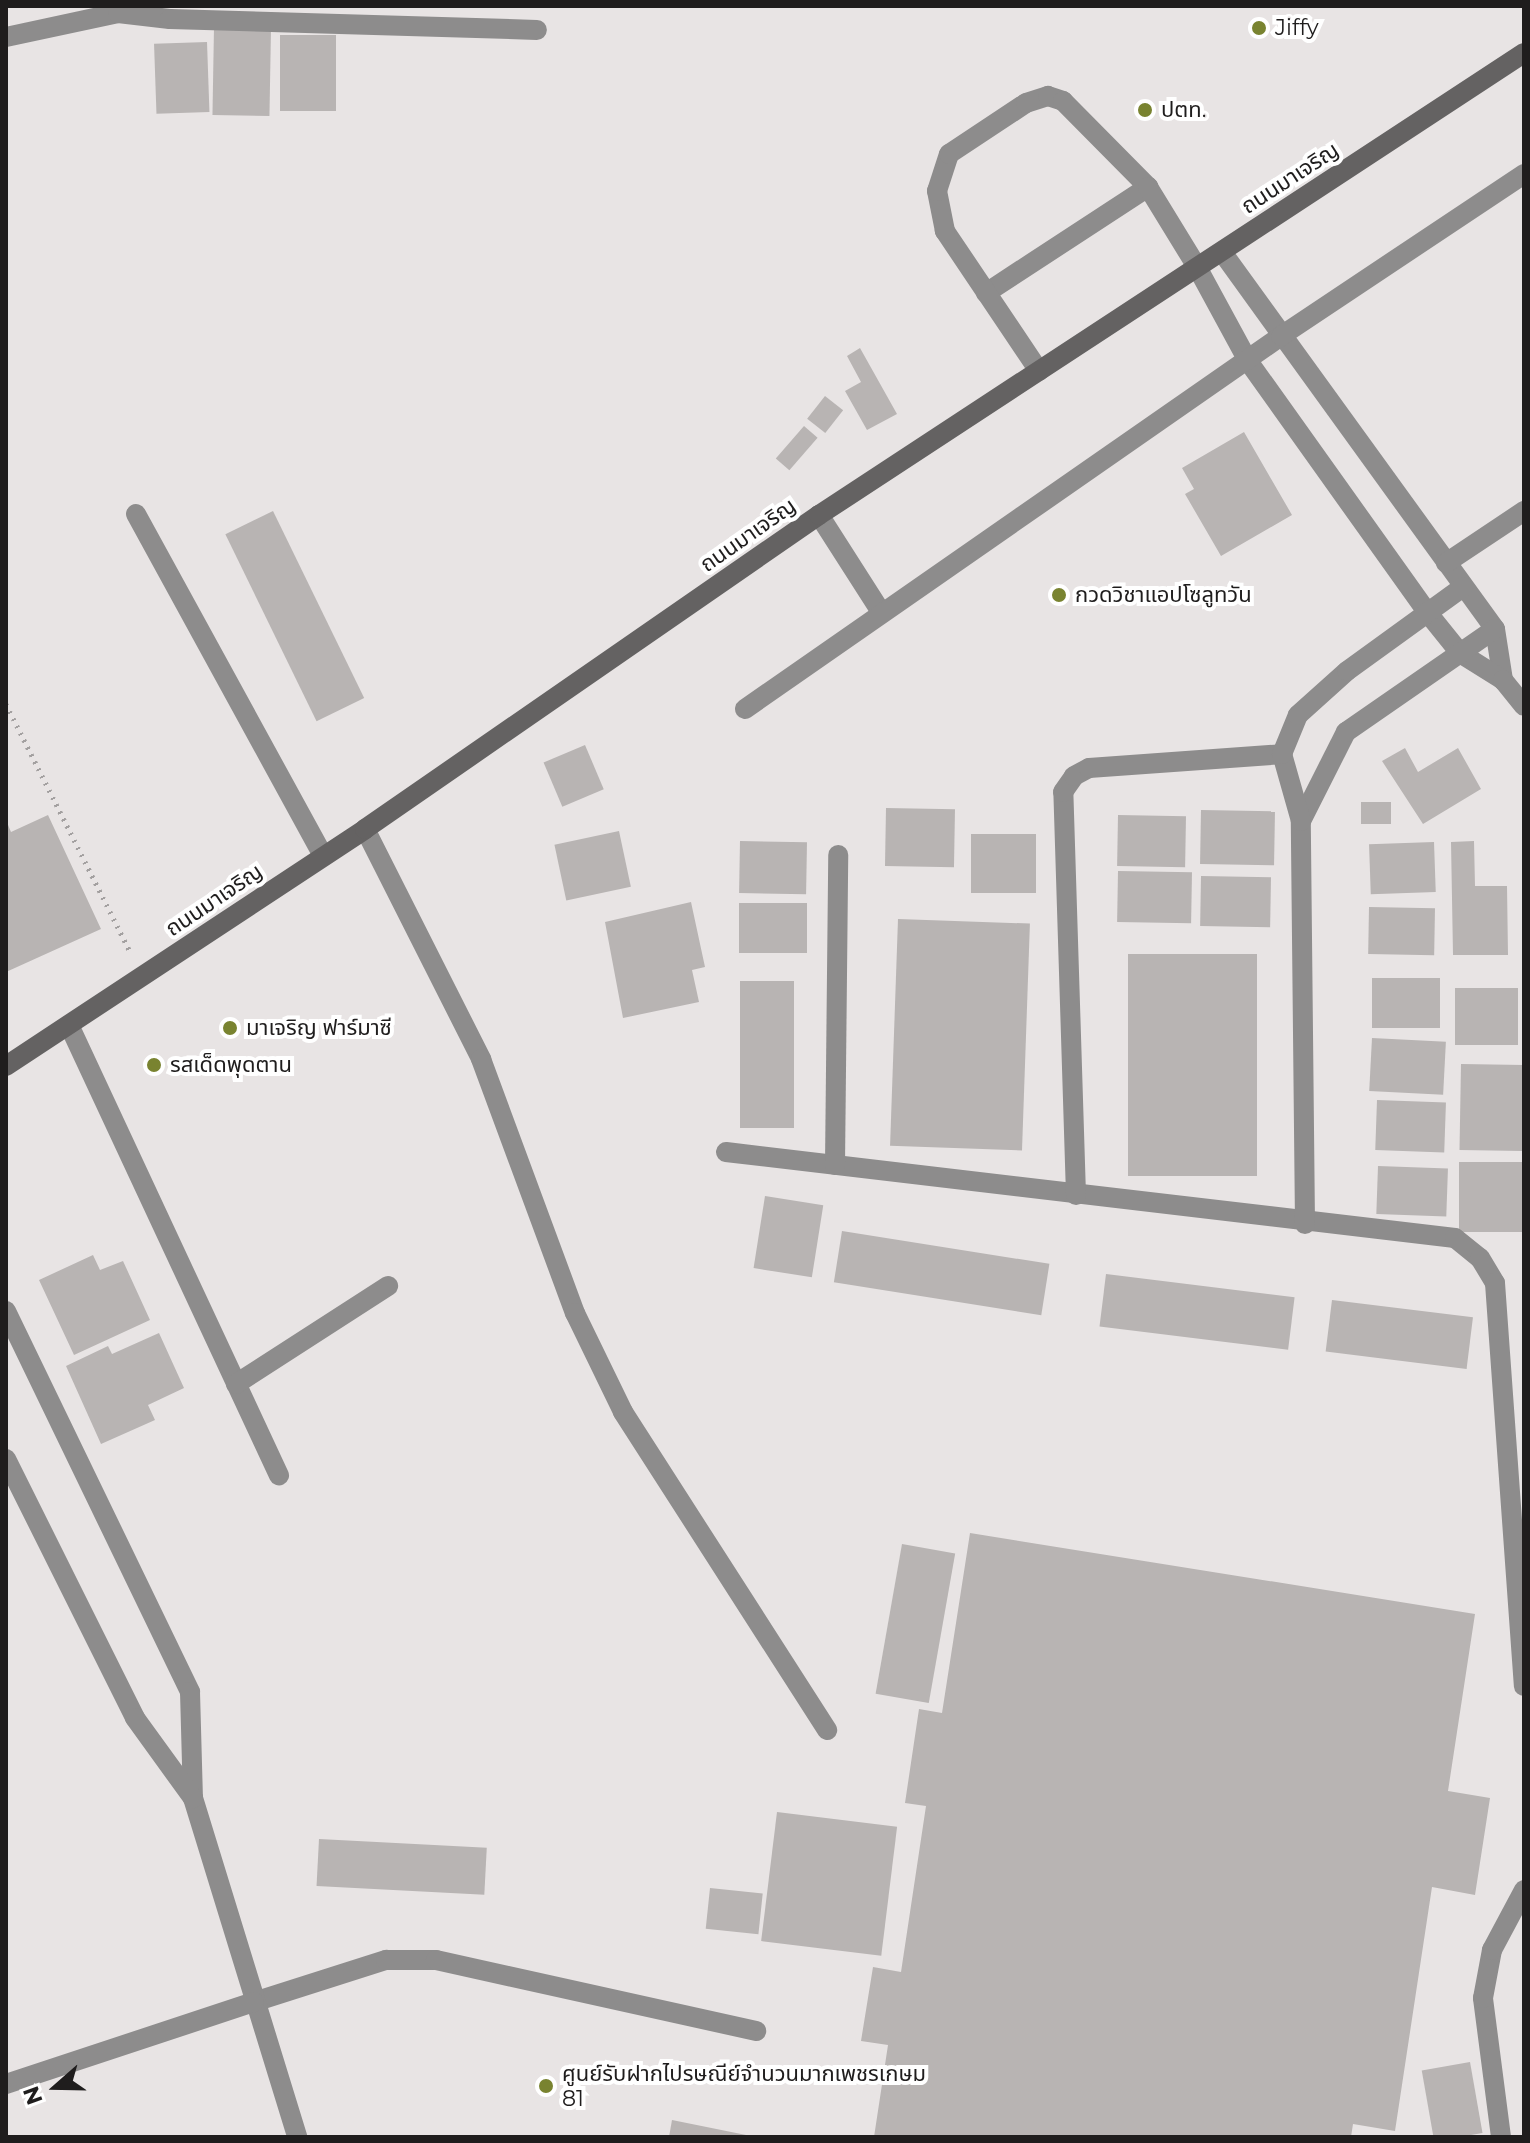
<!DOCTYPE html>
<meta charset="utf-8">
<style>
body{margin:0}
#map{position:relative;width:1530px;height:2143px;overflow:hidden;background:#e8e4e4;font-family:Montserrat,"Noto Sans Thai",sans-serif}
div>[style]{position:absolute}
.building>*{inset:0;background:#b8b4b3;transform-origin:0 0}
.path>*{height:5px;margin-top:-2.5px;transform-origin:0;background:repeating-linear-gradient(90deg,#a3a0a0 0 2px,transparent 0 8px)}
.lane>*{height:20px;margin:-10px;padding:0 10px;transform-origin:10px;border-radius:10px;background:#8d8c8c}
.street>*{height:20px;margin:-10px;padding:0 10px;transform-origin:10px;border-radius:10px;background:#8d8c8c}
.secondary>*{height:20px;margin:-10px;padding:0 10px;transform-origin:10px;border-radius:10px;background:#646262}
.dots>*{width:22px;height:22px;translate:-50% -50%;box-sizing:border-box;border:4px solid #fff;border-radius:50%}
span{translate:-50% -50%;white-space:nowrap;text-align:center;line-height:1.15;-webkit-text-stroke:8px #fff;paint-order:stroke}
.poi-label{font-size:22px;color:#1f1d1d}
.left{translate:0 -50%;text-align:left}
.street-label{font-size:22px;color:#1f1d1d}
.frame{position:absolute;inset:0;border:8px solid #1f1d1d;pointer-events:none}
.north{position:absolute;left:16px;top:2047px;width:80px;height:80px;-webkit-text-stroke:6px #fff;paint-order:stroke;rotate:250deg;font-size:22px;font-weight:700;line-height:32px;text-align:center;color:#1f1d1d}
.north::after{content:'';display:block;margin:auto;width:28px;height:36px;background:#1f1d1d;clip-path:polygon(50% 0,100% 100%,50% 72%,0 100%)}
</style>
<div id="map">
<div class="building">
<i style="left:214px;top:27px;width:57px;height:88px;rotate:1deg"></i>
<i style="left:280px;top:35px;width:56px;height:76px"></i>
<i style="left:207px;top:42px;width:70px;height:53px;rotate:88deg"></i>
<i style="clip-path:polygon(860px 348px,897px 414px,867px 430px,845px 391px,861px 382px,847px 356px)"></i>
<i style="left:825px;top:396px;width:23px;height:29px;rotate:38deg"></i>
<i style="left:804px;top:426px;width:18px;height:43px;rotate:41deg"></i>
<i style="clip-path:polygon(1244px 432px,1292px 515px,1221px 556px,1185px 494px,1194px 489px,1182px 468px)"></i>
<i style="left:273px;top:511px;width:208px;height:53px;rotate:64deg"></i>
<i style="left:585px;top:745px;width:48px;height:45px;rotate:67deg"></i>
<i style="clip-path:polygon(1405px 748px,1418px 772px,1458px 748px,1481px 789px,1423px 824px,1382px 761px)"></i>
<i style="left:1361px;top:802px;width:30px;height:22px"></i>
<i style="left:886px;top:808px;width:69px;height:58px;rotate:1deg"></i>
<i style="left:1201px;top:810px;width:74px;height:54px;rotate:1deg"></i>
<i style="clip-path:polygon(48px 815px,101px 929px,6px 972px,6px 820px,11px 832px)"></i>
<i style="left:1118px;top:815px;width:68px;height:51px;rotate:1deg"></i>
<i style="left:619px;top:831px;width:57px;height:66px;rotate:78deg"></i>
<i style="left:971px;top:834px;width:65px;height:59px"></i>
<i style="left:740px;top:841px;width:67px;height:52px;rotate:1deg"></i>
<i style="clip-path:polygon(1474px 841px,1475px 886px,1507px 886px,1508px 955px,1453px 955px,1451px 842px)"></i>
<i style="left:1434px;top:842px;width:50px;height:65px;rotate:88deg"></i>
<i style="left:1118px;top:871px;width:74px;height:51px;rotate:1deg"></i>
<i style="left:1201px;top:876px;width:70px;height:50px;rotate:1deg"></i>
<i style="clip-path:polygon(691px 902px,705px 967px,692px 970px,699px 1002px,623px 1018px,605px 922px)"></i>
<i style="left:739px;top:903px;width:68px;height:50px"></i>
<i style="left:1369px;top:907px;width:66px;height:47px;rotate:1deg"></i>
<i style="left:898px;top:919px;width:132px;height:227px;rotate:2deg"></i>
<i style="left:1128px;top:954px;width:129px;height:222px"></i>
<i style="left:1372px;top:978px;width:68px;height:50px"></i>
<i style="left:740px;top:981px;width:54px;height:147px"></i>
<i style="left:1455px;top:988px;width:63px;height:57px"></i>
<i style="left:1372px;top:1038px;width:74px;height:53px;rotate:3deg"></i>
<i style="left:1461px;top:1064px;width:63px;height:86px;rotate:1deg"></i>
<i style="left:1377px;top:1100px;width:69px;height:50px;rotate:2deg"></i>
<i style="left:1459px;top:1162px;width:65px;height:70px"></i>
<i style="left:1378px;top:1166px;width:70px;height:48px;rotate:2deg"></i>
<i style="left:765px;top:1196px;width:59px;height:73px;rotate:9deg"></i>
<i style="left:842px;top:1231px;width:210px;height:52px;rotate:9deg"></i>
<i style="clip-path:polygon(93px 1255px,100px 1270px,123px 1261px,150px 1320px,74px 1355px,39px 1280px)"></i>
<i style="left:1106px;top:1274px;width:190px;height:53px;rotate:7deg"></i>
<i style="left:1332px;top:1300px;width:142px;height:52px;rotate:7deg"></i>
<i style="clip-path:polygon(159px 1333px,184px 1388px,148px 1405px,155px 1420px,101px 1444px,66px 1366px,108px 1346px,112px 1354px)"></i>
<i style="clip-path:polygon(970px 1533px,1475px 1614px,1448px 1791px,1490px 1798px,1475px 1895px,1432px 1887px,1395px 2131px,1353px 2124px,1351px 2137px,874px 2137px,888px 2045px,861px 2041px,873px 1967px,901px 1972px,926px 1806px,905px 1803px,919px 1709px,942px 1713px)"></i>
<i style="left:902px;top:1544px;width:54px;height:152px;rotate:10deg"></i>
<i style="left:777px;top:1812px;width:121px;height:130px;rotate:7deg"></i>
<i style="left:319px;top:1839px;width:168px;height:47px;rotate:3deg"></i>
<i style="left:710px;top:1888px;width:53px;height:41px;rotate:6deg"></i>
<i style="left:1470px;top:2062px;width:72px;height:49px;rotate:80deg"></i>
<i style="clip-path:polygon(672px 2120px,751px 2136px,751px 2137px,669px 2137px)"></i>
</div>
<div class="path">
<i style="left:6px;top:704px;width:275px;rotate:63.4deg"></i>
</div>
<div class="lane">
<i style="left:986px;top:293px;width:194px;rotate:-33.2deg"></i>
<i style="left:1039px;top:371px;width:169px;rotate:-123.9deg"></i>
<i style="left:945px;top:231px;width:41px;rotate:-101.3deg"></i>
<i style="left:937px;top:191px;width:39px;rotate:-72deg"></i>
<i style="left:949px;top:154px;width:92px;rotate:-33.5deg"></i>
<i style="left:1026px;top:103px;width:23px;rotate:-18deg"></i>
<i style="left:1048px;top:96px;width:16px;rotate:18deg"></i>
<i style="left:1063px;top:101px;width:121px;rotate:45.3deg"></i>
<i style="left:1148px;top:187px;width:94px;rotate:58.5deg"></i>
<i style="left:365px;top:829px;width:258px;rotate:63.2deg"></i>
<i style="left:481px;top:1059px;width:271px;rotate:69.7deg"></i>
<i style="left:575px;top:1313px;width:110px;rotate:64.1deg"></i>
<i style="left:623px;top:1412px;width:378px;rotate:57.3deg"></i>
<i style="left:254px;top:2002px;width:139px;rotate:-17.7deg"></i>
<i style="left:386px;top:1960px;width:50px"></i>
<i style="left:436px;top:1960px;width:328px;rotate:12.5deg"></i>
</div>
<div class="street">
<i style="left:6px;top:37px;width:115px;rotate:-12.1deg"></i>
<i style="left:118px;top:13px;width:52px;rotate:6.6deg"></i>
<i style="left:170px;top:19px;width:367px;rotate:1.7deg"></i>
<i style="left:1222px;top:252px;width:465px;rotate:54.1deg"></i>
<i style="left:1495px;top:629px;width:52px;rotate:81.1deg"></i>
<i style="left:1197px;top:267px;width:107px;rotate:61.5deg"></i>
<i style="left:1248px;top:361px;width:308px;rotate:54.5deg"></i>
<i style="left:1427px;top:612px;width:53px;rotate:51.2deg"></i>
<i style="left:1460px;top:653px;width:51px;rotate:32.1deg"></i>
<i style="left:1503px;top:680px;width:33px;rotate:51deg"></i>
<i style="left:136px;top:514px;width:390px;rotate:61.3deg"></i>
<i style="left:819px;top:515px;width:115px;rotate:57.4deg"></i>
<i style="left:1446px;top:563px;width:94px;rotate:-33.7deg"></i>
<i style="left:745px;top:709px;width:653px;rotate:-34.83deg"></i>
<i style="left:1281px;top:336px;width:292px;rotate:-33.7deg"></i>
<i style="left:1301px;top:821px;width:100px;rotate:-63.2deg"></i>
<i style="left:1346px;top:732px;width:181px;rotate:-34.7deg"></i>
<i style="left:69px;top:1025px;width:497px;rotate:65deg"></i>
<i style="left:726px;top:1152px;width:734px;rotate:6.73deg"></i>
<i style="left:1455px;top:1238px;width:32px;rotate:39deg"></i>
<i style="left:1480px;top:1258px;width:29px;rotate:59deg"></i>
<i style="left:1495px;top:1283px;width:404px;rotate:85.9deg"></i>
<i style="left:835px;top:1165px;width:310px;rotate:-89.4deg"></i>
<i style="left:1076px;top:1195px;width:403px;rotate:-91.8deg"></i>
<i style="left:1063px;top:792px;width:19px;rotate:-55deg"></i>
<i style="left:1074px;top:776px;width:17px;rotate:-28deg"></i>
<i style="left:1089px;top:768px;width:194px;rotate:-4.1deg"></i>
<i style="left:1305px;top:1224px;width:403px;rotate:-90.6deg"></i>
<i style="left:1301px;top:821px;width:70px;rotate:-105.8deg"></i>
<i style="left:1282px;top:754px;width:42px;rotate:-67.7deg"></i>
<i style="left:1298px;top:715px;width:66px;rotate:-41.9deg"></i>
<i style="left:1347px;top:671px;width:143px;rotate:-35.9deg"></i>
<i style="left:6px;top:1311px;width:423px;rotate:64.2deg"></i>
<i style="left:190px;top:1692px;width:106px;rotate:88.4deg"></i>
<i style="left:193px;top:1798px;width:355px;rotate:72.9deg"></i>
<i style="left:236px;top:1384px;width:181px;rotate:-32.8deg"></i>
<i style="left:6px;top:1459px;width:289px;rotate:63.5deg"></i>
<i style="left:135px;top:1718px;width:99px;rotate:54.1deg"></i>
<i style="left:6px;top:2084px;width:261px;rotate:-18.3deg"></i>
<i style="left:1501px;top:2137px;width:140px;rotate:-97.4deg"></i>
<i style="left:1483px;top:1998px;width:49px;rotate:-79.4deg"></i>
<i style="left:1492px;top:1950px;width:68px;rotate:-61.9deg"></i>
</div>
<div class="secondary">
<i style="left:6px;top:1066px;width:430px;rotate:-33.4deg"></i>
<i style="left:365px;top:829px;width:552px;rotate:-34.67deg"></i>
<i style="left:819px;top:515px;width:843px;rotate:-33.24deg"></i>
</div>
<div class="dots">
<i style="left:1259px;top:28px;background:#798330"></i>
<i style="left:1145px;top:110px;background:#798330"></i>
<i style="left:1059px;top:595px;background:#798330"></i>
<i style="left:230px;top:1028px;background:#798330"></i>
<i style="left:154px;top:1065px;background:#798330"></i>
<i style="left:546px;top:2086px;background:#798330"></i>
</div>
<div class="poi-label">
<span class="left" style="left:1275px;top:28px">Jiffy</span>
<span class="left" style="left:1161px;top:110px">ปตท.</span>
<span class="left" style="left:1075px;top:595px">กวดวิชาแอปโซลูทวัน</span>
<span class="left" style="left:246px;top:1028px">มาเจริญ ฟาร์มาซี</span>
<span class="left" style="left:170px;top:1065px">รสเด็ดพุดตาน</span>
<span class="left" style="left:562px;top:2086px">ศูนย์รับฝากไปรษณีย์จำนวนมากเพชรเกษม<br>81</span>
</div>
<div class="street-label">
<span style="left:1290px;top:178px;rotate:-33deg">ถนนมาเจริญ</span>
<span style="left:748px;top:535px;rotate:-35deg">ถนนมาเจริญ</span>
<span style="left:214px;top:900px;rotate:-34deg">ถนนมาเจริญ</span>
</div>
<div class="frame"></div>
<div class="north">N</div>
</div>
